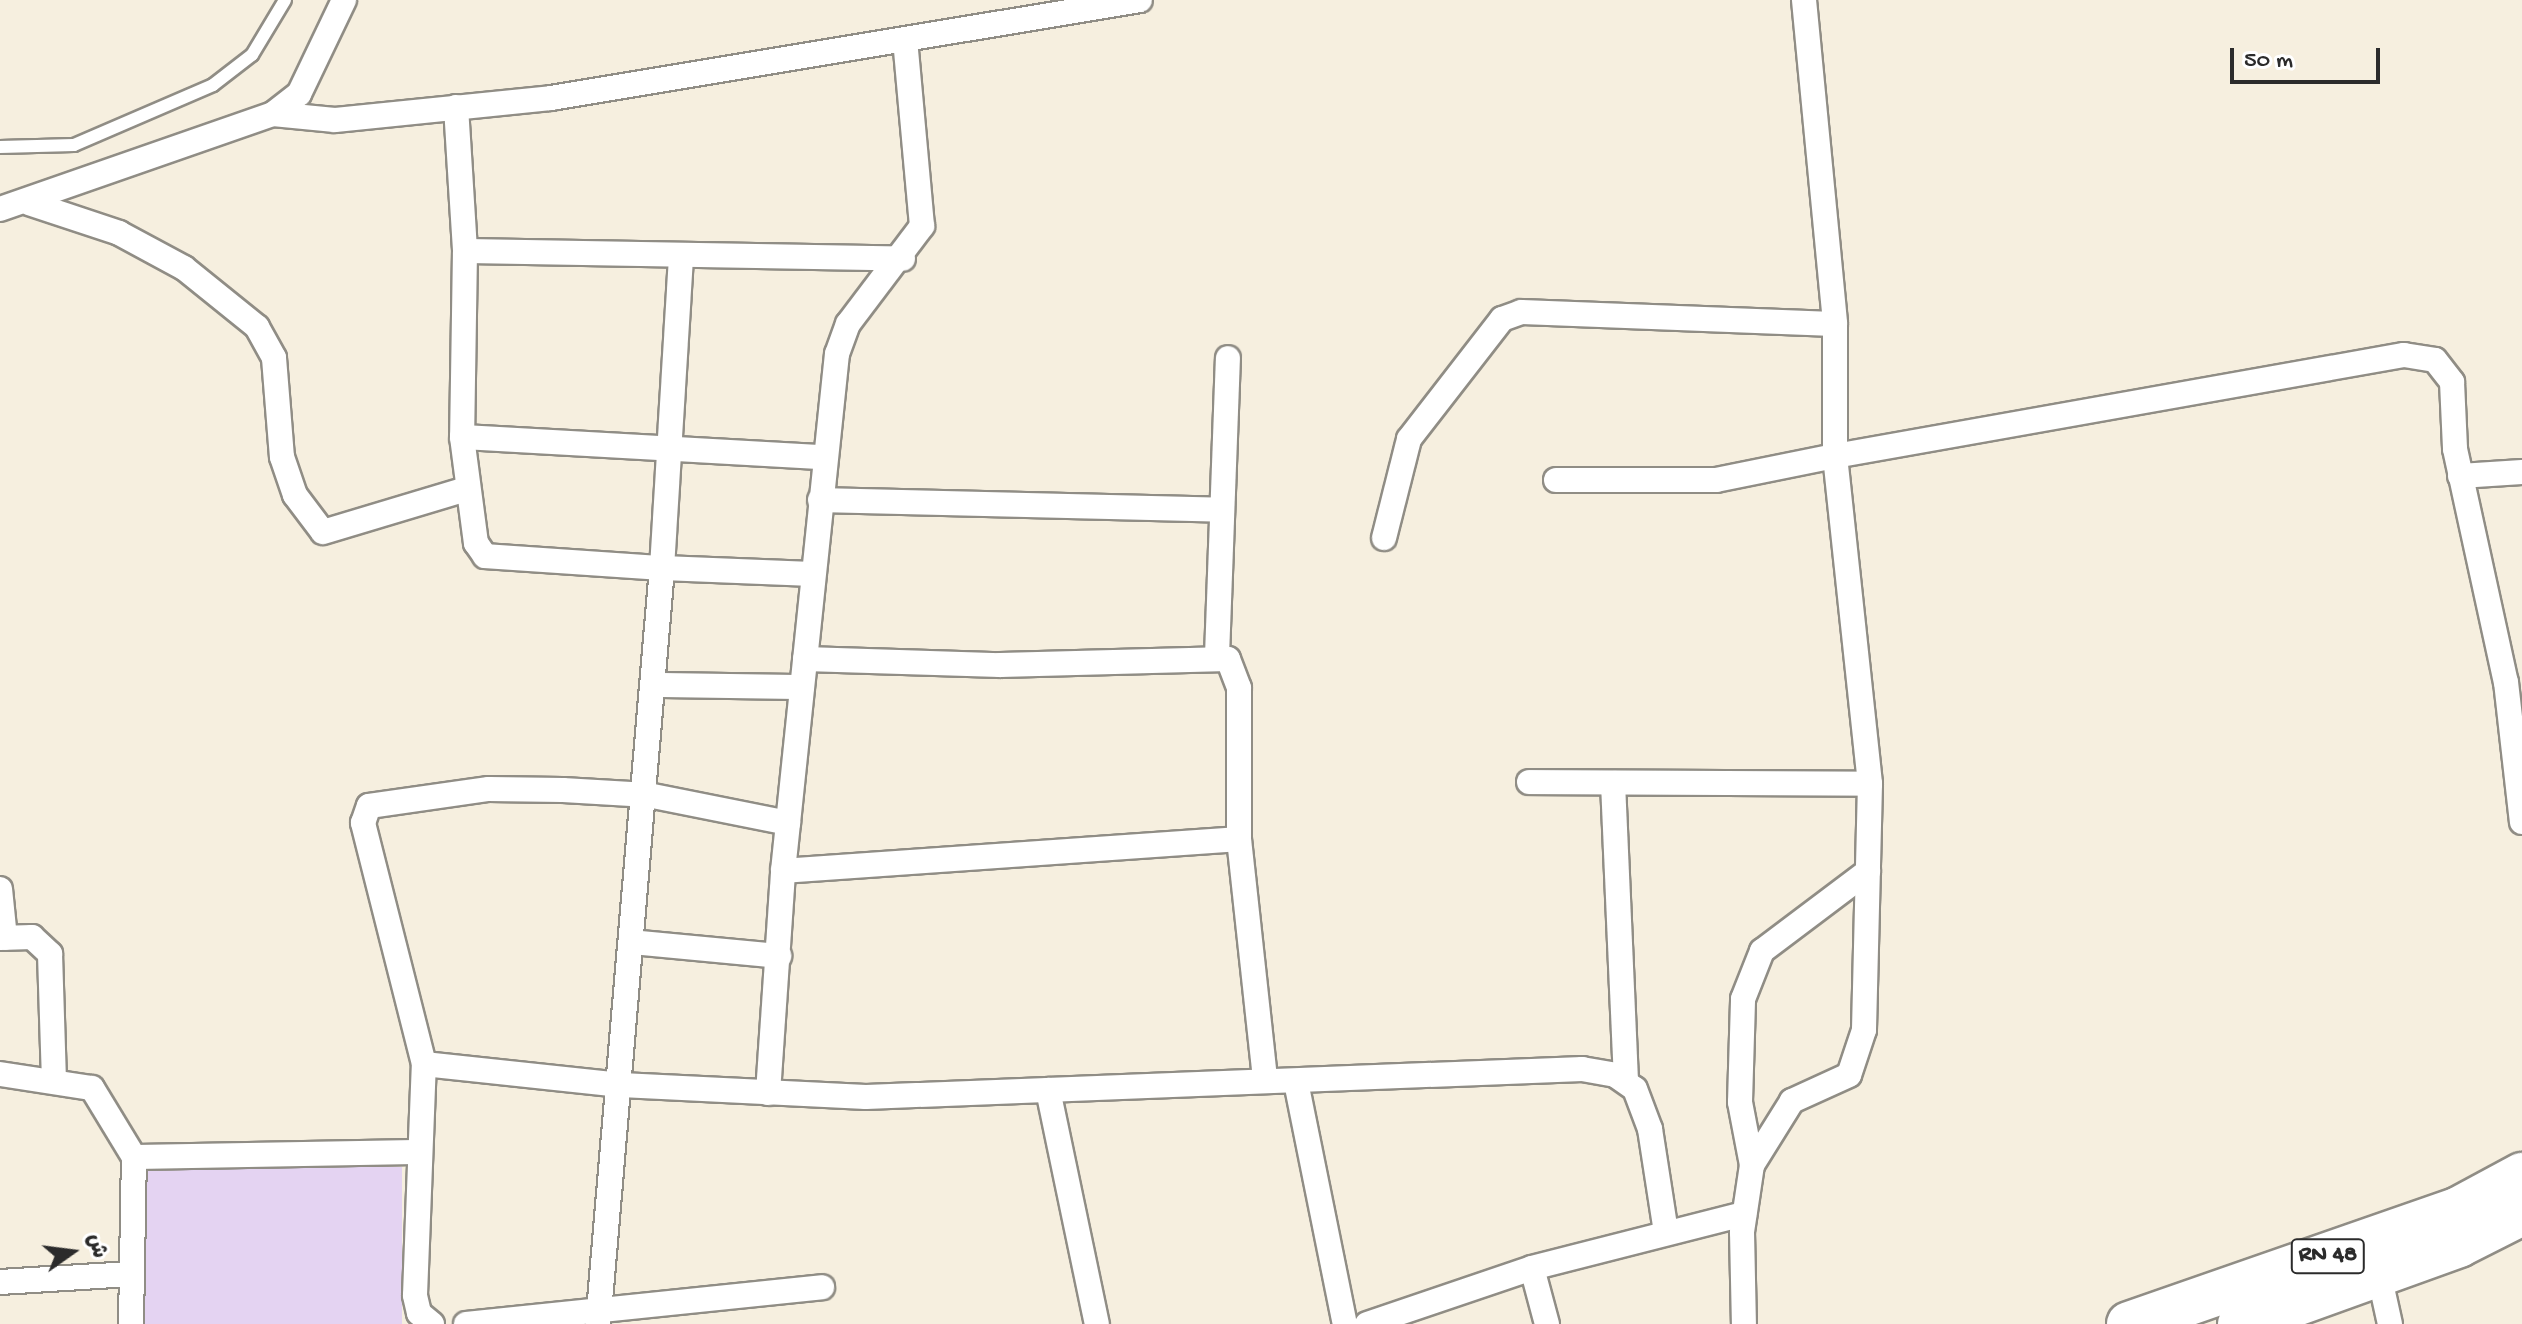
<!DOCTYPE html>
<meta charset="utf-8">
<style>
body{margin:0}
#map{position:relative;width:2522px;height:1324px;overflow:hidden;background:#f6efdf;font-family:"Gochi Hand","Playpen Sans Arabic",sans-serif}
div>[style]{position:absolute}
.built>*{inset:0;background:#e4d3f2;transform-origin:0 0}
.roads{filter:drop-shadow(2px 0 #908d85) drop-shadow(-2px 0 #908d85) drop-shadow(0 2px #908d85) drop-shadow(0 -2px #908d85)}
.lane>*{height:12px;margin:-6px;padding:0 6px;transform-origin:6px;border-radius:6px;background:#fff}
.street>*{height:24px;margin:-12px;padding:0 12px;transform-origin:12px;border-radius:12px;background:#fff}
.highway>*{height:44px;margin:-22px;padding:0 22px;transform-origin:22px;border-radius:22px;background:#fff}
span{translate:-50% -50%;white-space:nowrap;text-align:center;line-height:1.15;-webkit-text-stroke:6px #fff;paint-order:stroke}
.shield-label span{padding:2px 6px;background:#fff;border:2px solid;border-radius:6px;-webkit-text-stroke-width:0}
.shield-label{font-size:24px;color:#2b2b2b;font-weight:700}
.north{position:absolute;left:32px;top:1212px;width:80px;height:80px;-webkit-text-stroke:6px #fff;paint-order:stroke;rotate:76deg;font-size:22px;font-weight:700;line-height:32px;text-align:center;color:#2b2b2b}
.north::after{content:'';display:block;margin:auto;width:28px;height:36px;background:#2b2b2b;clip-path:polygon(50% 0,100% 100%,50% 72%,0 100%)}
.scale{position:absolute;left:2230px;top:48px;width:150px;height:36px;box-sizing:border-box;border:4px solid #2b2b2b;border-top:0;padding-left:10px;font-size:24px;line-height:28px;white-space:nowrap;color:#2b2b2b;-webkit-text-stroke:6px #fff;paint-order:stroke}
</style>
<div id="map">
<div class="built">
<i style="left:145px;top:1167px;width:257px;height:157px"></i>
</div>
<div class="roads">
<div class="lane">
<i style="left:0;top:147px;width:74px;rotate:-1.5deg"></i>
<i style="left:74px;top:145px;width:151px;rotate:-23.3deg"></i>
<i style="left:213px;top:85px;width:49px;rotate:-37.6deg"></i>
<i style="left:252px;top:55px;width:64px;rotate:-59deg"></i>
</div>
<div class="street">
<i style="left:1804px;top:0;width:325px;rotate:84.5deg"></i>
<i style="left:1835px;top:324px;width:132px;rotate:90deg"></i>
<i style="left:1835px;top:456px;width:578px;rotate:-10.07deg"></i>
<i style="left:2404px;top:355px;width:31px;rotate:9deg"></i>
<i style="left:2435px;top:360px;width:28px;rotate:52deg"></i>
<i style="left:2452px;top:382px;width:67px;rotate:87.4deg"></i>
<i style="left:2455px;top:449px;width:239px;rotate:77.7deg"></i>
<i style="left:2506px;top:682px;width:141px;rotate:83.5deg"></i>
<i style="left:456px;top:107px;width:144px;rotate:86.4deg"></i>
<i style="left:465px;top:251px;width:186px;rotate:90.9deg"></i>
<i style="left:462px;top:437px;width:107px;rotate:82.5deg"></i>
<i style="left:476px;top:543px;width:16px;rotate:55deg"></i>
<i style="left:485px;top:556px;width:177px;rotate:3.9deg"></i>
<i style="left:662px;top:568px;width:313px;rotate:-86.5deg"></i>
<i style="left:273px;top:114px;width:62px;rotate:5.5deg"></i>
<i style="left:335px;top:120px;width:217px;rotate:-5.8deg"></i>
<i style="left:551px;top:98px;width:597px;rotate:-9.45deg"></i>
<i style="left:29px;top:203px;width:95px;rotate:18.4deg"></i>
<i style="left:119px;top:233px;width:74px;rotate:28.3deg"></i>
<i style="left:184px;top:268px;width:94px;rotate:38.9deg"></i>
<i style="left:257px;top:327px;width:35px;rotate:61deg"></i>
<i style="left:274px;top:358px;width:99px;rotate:85.4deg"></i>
<i style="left:282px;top:457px;width:40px;rotate:71.1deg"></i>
<i style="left:295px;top:495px;width:46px;rotate:52.9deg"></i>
<i style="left:323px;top:532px;width:149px;rotate:-16.7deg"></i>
<i style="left:0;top:209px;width:289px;rotate:-19.2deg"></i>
<i style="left:273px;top:114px;width:33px;rotate:-38deg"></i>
<i style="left:299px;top:94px;width:104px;rotate:-64.4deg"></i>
<i style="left:465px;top:251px;width:438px;rotate:1deg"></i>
<i style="left:462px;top:437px;width:363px;rotate:3.2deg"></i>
<i style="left:2460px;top:476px;width:62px;rotate:-3.7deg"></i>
<i style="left:1556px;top:480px;width:160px"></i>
<i style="left:1716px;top:480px;width:121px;rotate:-11.4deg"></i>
<i style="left:1835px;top:456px;width:330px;rotate:83.9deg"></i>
<i style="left:1870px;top:784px;width:246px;rotate:91.4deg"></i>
<i style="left:1864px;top:1030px;width:47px;rotate:108.4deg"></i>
<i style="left:1849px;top:1075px;width:63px;rotate:155.5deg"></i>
<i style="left:1792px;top:1101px;width:75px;rotate:122deg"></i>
<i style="left:1752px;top:1165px;width:68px;rotate:98.5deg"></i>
<i style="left:1742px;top:1232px;width:92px;rotate:88.8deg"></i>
<i style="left:820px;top:500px;width:402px;rotate:1.4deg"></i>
<i style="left:1384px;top:538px;width:102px;rotate:-75.8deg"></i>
<i style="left:1409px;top:439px;width:152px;rotate:-52.2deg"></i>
<i style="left:1502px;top:319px;width:20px;rotate:-20deg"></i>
<i style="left:1521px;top:312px;width:314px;rotate:2.2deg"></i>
<i style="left:1217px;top:656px;width:298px;rotate:-87.9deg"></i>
<i style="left:805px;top:659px;width:195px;rotate:1.8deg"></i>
<i style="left:1000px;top:665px;width:228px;rotate:-1.5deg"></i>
<i style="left:1228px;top:659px;width:31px;rotate:69deg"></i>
<i style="left:1239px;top:688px;width:151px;rotate:90deg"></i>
<i style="left:1239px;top:839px;width:242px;rotate:83.8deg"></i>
<i style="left:657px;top:685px;width:145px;rotate:0.8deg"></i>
<i style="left:1529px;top:782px;width:341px;rotate:0.3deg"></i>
<i style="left:1613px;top:783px;width:298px;rotate:87.5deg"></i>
<i style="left:783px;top:871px;width:457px;rotate:-4deg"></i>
<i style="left:0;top:889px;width:49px;rotate:84.2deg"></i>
<i style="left:0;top:938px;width:32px;rotate:-2deg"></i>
<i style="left:32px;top:937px;width:25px;rotate:43deg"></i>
<i style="left:50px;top:954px;width:127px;rotate:88.2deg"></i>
<i style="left:631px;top:942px;width:149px;rotate:5.4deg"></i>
<i style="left:424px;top:1064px;width:198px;rotate:6.1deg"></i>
<i style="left:621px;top:1085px;width:245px;rotate:2.8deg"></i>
<i style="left:866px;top:1097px;width:717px;rotate:-2.24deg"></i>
<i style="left:1582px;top:1069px;width:34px;rotate:10deg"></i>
<i style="left:1615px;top:1075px;width:24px;rotate:35deg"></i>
<i style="left:1635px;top:1089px;width:43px;rotate:69.4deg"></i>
<i style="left:1650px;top:1129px;width:104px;rotate:81.2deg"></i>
<i style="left:0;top:1074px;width:93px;rotate:8.7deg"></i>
<i style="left:92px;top:1088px;width:81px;rotate:58.7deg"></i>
<i style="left:134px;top:1157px;width:283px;rotate:-1deg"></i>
<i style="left:1296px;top:1082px;width:247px;rotate:78.6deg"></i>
<i style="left:1048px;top:1090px;width:239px;rotate:78.2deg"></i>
<i style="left:768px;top:1093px;width:223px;rotate:-86.1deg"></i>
<i style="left:783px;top:871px;width:520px;rotate:-84.04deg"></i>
<i style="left:837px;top:354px;width:32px;rotate:-70deg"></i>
<i style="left:848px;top:324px;width:123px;rotate:-52.9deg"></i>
<i style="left:922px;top:226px;width:187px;rotate:-95.2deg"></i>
<i style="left:1752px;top:1165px;width:64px;rotate:-100.8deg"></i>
<i style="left:1740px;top:1102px;width:103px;rotate:-88.3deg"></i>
<i style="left:1743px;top:999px;width:52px;rotate:-68.4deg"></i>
<i style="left:1762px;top:951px;width:133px;rotate:-37deg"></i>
<i style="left:1532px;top:1268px;width:58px;rotate:75deg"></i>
<i style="left:2379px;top:1274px;width:51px;rotate:77.6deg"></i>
<i style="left:0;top:1282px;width:132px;rotate:-3.5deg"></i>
<i style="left:131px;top:1324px;width:167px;rotate:-89deg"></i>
<i style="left:432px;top:1324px;width:17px;rotate:-140deg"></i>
<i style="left:419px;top:1313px;width:18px;rotate:-103deg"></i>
<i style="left:415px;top:1295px;width:231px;rotate:-87.8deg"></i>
<i style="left:424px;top:1064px;width:249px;rotate:-104.2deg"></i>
<i style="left:363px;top:823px;width:18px;rotate:-71deg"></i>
<i style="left:369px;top:806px;width:121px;rotate:-8.1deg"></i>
<i style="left:489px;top:789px;width:74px;rotate:0.8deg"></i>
<i style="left:563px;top:790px;width:85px;rotate:3.4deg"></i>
<i style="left:648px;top:795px;width:143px;rotate:11.3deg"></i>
<i style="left:466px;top:1324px;width:358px;rotate:-5.9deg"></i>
<i style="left:598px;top:1324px;width:759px;rotate:-85.16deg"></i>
<i style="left:662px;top:568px;width:151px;rotate:2.3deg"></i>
<i style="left:1367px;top:1324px;width:174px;rotate:-18.7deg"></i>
<i style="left:1532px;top:1268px;width:219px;rotate:-14.3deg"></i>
</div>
<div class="highway">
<i style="left:2129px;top:1324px;width:349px;rotate:-19.2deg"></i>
<i style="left:2459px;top:1209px;width:72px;rotate:-28.4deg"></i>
<i style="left:2240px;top:1324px;width:233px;rotate:-19.8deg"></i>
<i style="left:2459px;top:1245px;width:71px;rotate:-26.9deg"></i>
</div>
</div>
<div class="shield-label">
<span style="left:2328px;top:1256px">RN 48</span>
</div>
<div class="north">ش</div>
<div class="scale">50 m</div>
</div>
